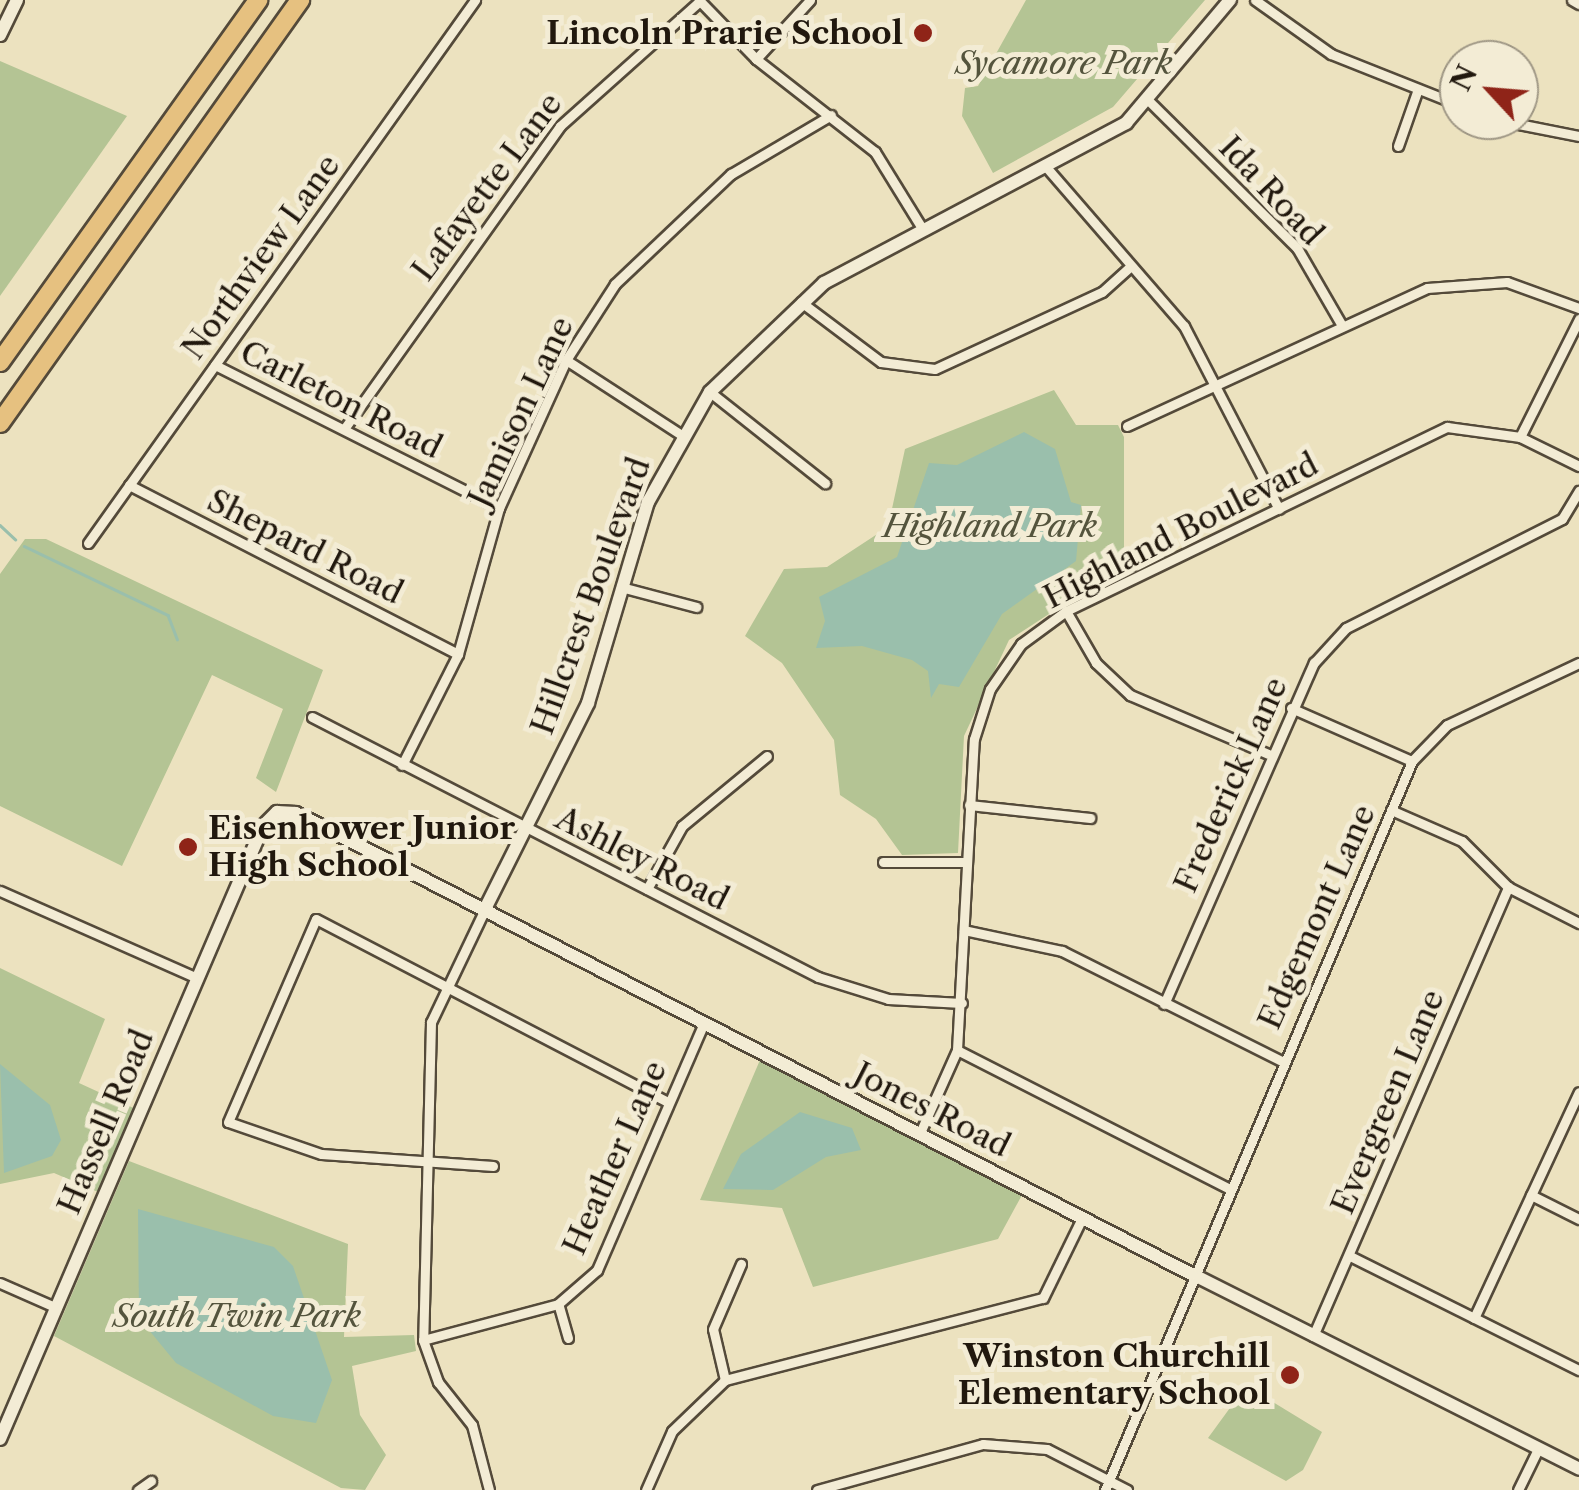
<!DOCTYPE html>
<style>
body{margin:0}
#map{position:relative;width:1579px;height:1490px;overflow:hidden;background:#ece2bf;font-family:"Libre Caslon Text",serif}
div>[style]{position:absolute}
.green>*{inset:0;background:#b4c494}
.water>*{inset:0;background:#9abfac}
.stream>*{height:2.5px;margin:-1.25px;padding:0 1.25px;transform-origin:1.25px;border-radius:1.25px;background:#9abfac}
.roads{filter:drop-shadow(2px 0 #544a3a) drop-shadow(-2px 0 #544a3a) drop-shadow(0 2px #544a3a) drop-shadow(0 -2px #544a3a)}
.street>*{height:9px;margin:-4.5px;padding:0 4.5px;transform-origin:4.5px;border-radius:4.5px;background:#f3ecd5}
.secondary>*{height:12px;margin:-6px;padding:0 6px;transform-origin:6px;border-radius:6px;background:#f3ecd5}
.highway>*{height:18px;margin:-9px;padding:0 9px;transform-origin:9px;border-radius:9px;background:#e6c180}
.dots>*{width:28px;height:28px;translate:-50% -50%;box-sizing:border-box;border:5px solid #f3ecd5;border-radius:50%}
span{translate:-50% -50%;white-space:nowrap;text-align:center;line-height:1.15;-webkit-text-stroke:10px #f3ecd5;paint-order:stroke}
.poi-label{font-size:32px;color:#21180e;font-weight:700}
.right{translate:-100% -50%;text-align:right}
.left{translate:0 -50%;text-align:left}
.park-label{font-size:32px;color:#54543d;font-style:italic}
.street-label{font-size:32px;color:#21180e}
.north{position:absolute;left:1439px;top:40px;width:100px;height:100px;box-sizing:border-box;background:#f3ecd5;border:2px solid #9f9785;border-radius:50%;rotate:296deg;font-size:28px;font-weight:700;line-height:40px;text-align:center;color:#21180e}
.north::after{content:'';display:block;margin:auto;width:35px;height:45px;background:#8f2418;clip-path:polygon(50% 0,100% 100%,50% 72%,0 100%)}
</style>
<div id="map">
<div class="green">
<i style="clip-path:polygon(1026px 0,1205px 0,1113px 107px,993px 173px,962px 116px,965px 88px,978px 86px)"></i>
<i style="clip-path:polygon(0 61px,127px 116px,0 296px)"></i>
<i style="clip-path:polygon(1054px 390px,1076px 425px,1118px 425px,1124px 437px,1124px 565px,1009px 640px,964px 736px,958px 853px,902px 855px,876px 819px,840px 795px,834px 740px,782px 663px,745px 636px,784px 569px,827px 567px,888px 527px,905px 449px)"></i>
<i style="clip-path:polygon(25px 539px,46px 539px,323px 670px,276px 792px,256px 778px,283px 709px,212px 675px,122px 866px,0 806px,0 574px)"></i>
<i style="clip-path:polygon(0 968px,105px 1019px,79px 1083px,140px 1111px,105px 1195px,54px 1173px,0 1184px)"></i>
<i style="clip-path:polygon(760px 1060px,1022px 1195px,998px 1239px,813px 1287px,782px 1208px,700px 1200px)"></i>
<i style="clip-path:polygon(129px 1161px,348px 1244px,344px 1337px,414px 1335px,416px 1351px,352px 1366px,360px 1415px,386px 1455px,365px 1490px,341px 1488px,54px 1336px)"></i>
<i style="clip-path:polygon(1258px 1393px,1322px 1432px,1303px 1470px,1286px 1481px,1208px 1438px,1235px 1401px,1250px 1407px)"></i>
</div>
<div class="water">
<i style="clip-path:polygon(1024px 432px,1055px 449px,1071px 502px,1081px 505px,1076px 561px,1002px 614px,959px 687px,939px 684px,931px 698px,928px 671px,912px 660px,862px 646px,816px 648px,825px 621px,819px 597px,897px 557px,929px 463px,957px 465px)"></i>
<i style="clip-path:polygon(0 1064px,50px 1105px,61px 1140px,52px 1156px,4px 1173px)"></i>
<i style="clip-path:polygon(800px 1112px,852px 1128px,861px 1150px,826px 1157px,773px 1190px,723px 1189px,741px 1154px)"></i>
<i style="clip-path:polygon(138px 1209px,274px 1247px,293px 1266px,332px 1380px,316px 1423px,273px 1416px,176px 1363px,139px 1318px)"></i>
</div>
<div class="stream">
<i style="left:0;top:525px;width:21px;rotate:43deg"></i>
<i style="left:24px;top:546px;width:160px;rotate:25.6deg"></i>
<i style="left:168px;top:615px;width:26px;rotate:69deg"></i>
</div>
<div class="roads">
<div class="street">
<i style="left:699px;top:0;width:82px;rotate:46deg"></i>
<i style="left:756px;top:59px;width:151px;rotate:38deg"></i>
<i style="left:875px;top:152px;width:89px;rotate:58.3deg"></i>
<i style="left:1255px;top:0;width:93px;rotate:35.4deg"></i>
<i style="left:1331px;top:54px;width:138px;rotate:21.7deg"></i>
<i style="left:1572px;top:0;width:8px;rotate:30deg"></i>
<i style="left:756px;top:59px;width:80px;rotate:-47.5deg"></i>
<i style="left:1150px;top:102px;width:207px;rotate:44.8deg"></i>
<i style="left:1297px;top:248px;width:88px;rotate:59.9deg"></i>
<i style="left:1498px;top:120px;width:83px;rotate:11.2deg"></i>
<i style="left:1398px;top:146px;width:60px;rotate:-70.7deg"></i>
<i style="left:1047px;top:168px;width:209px;rotate:49.1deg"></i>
<i style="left:1184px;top:326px;width:206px;rotate:62.6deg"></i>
<i style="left:801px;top:302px;width:100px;rotate:36.9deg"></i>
<i style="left:881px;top:362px;width:54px;rotate:7.4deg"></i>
<i style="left:935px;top:369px;width:184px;rotate:-24.8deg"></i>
<i style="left:1102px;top:292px;width:39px;rotate:-42deg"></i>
<i style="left:566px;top:360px;width:136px;rotate:33deg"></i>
<i style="left:215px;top:365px;width:318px;rotate:26.7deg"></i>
<i style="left:710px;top:392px;width:147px;rotate:38.4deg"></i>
<i style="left:1127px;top:426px;width:330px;rotate:-24.7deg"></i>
<i style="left:1427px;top:288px;width:80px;rotate:-4.3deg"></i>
<i style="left:1507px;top:282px;width:77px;rotate:19.9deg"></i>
<i style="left:344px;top:429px;width:372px;rotate:-54.5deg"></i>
<i style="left:560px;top:126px;width:188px;rotate:-41.8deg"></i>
<i style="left:1520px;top:437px;width:132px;rotate:-63.4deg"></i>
<i style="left:129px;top:485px;width:370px;rotate:27.2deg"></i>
<i style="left:88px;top:543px;width:667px;rotate:-54.52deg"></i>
<i style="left:621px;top:587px;width:78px;rotate:14.9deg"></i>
<i style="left:1066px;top:611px;width:60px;rotate:60deg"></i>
<i style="left:1096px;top:663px;width:47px;rotate:43.3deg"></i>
<i style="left:1130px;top:695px;width:150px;rotate:23.1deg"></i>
<i style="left:1291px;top:708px;width:132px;rotate:23.7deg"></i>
<i style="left:312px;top:717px;width:569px;rotate:27.2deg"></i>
<i style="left:818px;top:977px;width:73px;rotate:17.4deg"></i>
<i style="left:888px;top:999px;width:74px;rotate:3.1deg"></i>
<i style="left:402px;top:765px;width:124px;rotate:-63.2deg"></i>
<i style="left:458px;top:654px;width:152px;rotate:-74.3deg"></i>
<i style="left:499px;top:508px;width:162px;rotate:-65.6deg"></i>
<i style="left:566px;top:360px;width:90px;rotate:-57.2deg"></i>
<i style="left:615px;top:284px;width:160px;rotate:-43.5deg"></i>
<i style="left:731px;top:174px;width:116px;rotate:-30.5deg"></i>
<i style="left:969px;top:805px;width:122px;rotate:6.1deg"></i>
<i style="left:1391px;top:810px;width:77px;rotate:23.6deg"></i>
<i style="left:1462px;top:841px;width:65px;rotate:45deg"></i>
<i style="left:1508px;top:887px;width:80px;rotate:26.9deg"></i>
<i style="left:883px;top:862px;width:83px"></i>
<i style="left:647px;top:889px;width:72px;rotate:-60.9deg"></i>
<i style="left:682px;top:826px;width:110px;rotate:-39.5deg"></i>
<i style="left:0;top:891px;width:215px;rotate:23.8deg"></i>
<i style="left:485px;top:909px;width:125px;rotate:115.5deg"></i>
<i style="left:431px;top:1022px;width:318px;rotate:91.4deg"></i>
<i style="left:423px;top:1340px;width:45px;rotate:70.3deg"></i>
<i style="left:438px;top:1382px;width:55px;rotate:51.7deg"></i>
<i style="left:472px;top:1425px;width:67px;rotate:75.3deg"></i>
<i style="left:964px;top:930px;width:100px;rotate:12.1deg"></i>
<i style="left:1062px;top:951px;width:246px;rotate:26.6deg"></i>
<i style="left:1164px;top:1004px;width:373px;rotate:-66.3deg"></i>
<i style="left:1314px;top:663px;width:47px;rotate:-47.6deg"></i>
<i style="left:1346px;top:628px;width:242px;rotate:-26.8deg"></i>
<i style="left:1562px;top:519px;width:33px;rotate:-59deg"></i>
<i style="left:957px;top:1050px;width:304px;rotate:27deg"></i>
<i style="left:919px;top:1135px;width:93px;rotate:-65.9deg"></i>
<i style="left:957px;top:1050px;width:311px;rotate:-86.9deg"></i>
<i style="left:974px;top:739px;width:52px;rotate:-72.3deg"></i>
<i style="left:990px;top:689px;width:55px;rotate:-55.4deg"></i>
<i style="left:1021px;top:644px;width:56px;rotate:-36.3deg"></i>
<i style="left:1066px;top:611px;width:423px;rotate:-25.8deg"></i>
<i style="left:1447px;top:427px;width:74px;rotate:7.8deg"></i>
<i style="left:1520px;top:437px;width:66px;rotate:26.2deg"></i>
<i style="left:493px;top:1166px;width:172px;rotate:-176deg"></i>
<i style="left:321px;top:1154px;width:98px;rotate:-161deg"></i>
<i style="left:228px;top:1122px;width:221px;rotate:-66.6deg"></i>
<i style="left:316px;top:919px;width:396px;rotate:27.5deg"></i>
<i style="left:1531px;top:1195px;width:54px;rotate:26.6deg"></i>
<i style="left:1350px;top:1256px;width:256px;rotate:26.5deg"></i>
<i style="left:0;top:1283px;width:62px;rotate:23.7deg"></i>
<i style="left:1474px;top:1318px;width:249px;rotate:-65.1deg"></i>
<i style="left:1313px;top:1336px;width:490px;rotate:-66.5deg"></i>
<i style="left:568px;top:1338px;width:35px;rotate:-106deg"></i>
<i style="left:558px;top:1304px;width:52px;rotate:-41.1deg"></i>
<i style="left:597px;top:1270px;width:269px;rotate:-66.6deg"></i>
<i style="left:423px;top:1340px;width:140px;rotate:-14.9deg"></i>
<i style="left:725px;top:1380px;width:52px;rotate:-103.2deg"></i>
<i style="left:713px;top:1329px;width:71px;rotate:-66.7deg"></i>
<i style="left:138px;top:1490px;width:16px;rotate:-35deg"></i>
<i style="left:646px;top:1490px;width:64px;rotate:-66.2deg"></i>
<i style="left:672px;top:1431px;width:74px;rotate:-43.9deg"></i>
<i style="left:725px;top:1380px;width:328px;rotate:-14.5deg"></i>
<i style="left:1043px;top:1298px;width:89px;rotate:-64deg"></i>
<i style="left:817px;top:1490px;width:172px;rotate:-15.5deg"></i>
<i style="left:983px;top:1444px;width:64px;rotate:4.5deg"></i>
<i style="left:1047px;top:1449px;width:90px;rotate:27.1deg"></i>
<i style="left:1105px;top:1490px;width:791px;rotate:-67.16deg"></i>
<i style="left:1412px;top:761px;width:50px;rotate:-45.8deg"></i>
<i style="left:1447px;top:725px;width:146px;rotate:-25.2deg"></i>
<i style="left:1518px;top:1490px;width:46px;rotate:-64deg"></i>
</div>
<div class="secondary">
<i style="left:0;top:35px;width:39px;rotate:-64deg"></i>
<i style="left:485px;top:909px;width:230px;rotate:-63.4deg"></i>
<i style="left:588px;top:703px;width:210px;rotate:-73.4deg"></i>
<i style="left:648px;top:502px;width:126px;rotate:-60.6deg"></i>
<i style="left:710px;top:392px;width:158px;rotate:-43.7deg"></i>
<i style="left:824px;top:283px;width:342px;rotate:-27.9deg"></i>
<i style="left:1126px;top:123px;width:161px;rotate:-49.8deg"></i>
<i style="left:1196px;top:1276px;width:429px;rotate:26.7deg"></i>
<i style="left:0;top:1439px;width:667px;rotate:-66.78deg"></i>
<i style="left:263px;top:826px;width:20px;rotate:-45deg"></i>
<i style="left:277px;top:812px;width:19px;rotate:3deg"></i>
<i style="left:296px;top:813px;width:1007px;rotate:27.25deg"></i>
</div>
<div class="highway">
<i style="left:0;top:362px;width:445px;rotate:-54.5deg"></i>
<i style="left:0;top:423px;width:519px;rotate:-54.65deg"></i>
</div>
</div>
<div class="dots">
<i style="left:923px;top:33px;background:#8f2418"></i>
<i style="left:188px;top:847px;background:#8f2418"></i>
<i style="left:1290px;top:1375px;background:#8f2418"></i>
</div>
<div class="poi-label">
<span class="right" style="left:903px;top:33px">Lincoln Prarie School</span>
<span class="left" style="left:208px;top:847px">Eisenhower Junior<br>High School</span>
<span class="right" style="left:1270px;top:1375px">Winston Churchill<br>Elementary School</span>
</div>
<div class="park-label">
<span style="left:1064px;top:63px">Sycamore Park</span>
<span style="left:990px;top:526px">Highland Park</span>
<span style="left:237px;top:1316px">South Twin Park</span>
</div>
<div class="street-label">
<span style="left:487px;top:187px;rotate:-53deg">Lafayette Lane</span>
<span style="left:1271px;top:191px;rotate:47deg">Ida Road</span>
<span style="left:261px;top:257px;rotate:-54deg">Northview Lane</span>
<span style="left:341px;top:400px;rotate:27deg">Carleton Road</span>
<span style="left:521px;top:412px;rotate:-65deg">Jamison Lane</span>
<span style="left:1181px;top:531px;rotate:-27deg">Highland Boulevard</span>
<span style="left:305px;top:547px;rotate:27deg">Shepard Road</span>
<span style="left:591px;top:596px;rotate:-70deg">Hillcrest Boulevard</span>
<span style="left:1231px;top:785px;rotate:-66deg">Frederick Lane</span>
<span style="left:642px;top:859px;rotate:27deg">Ashley Road</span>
<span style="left:1317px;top:917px;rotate:-66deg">Edgemont Lane</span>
<span style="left:1388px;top:1102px;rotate:-67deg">Evergreen Lane</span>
<span style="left:932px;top:1110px;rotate:27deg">Jones Road</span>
<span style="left:106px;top:1122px;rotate:-67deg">Hassell Road</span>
<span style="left:615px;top:1158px;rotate:-66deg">Heather Lane</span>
</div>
<div class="north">N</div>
</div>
